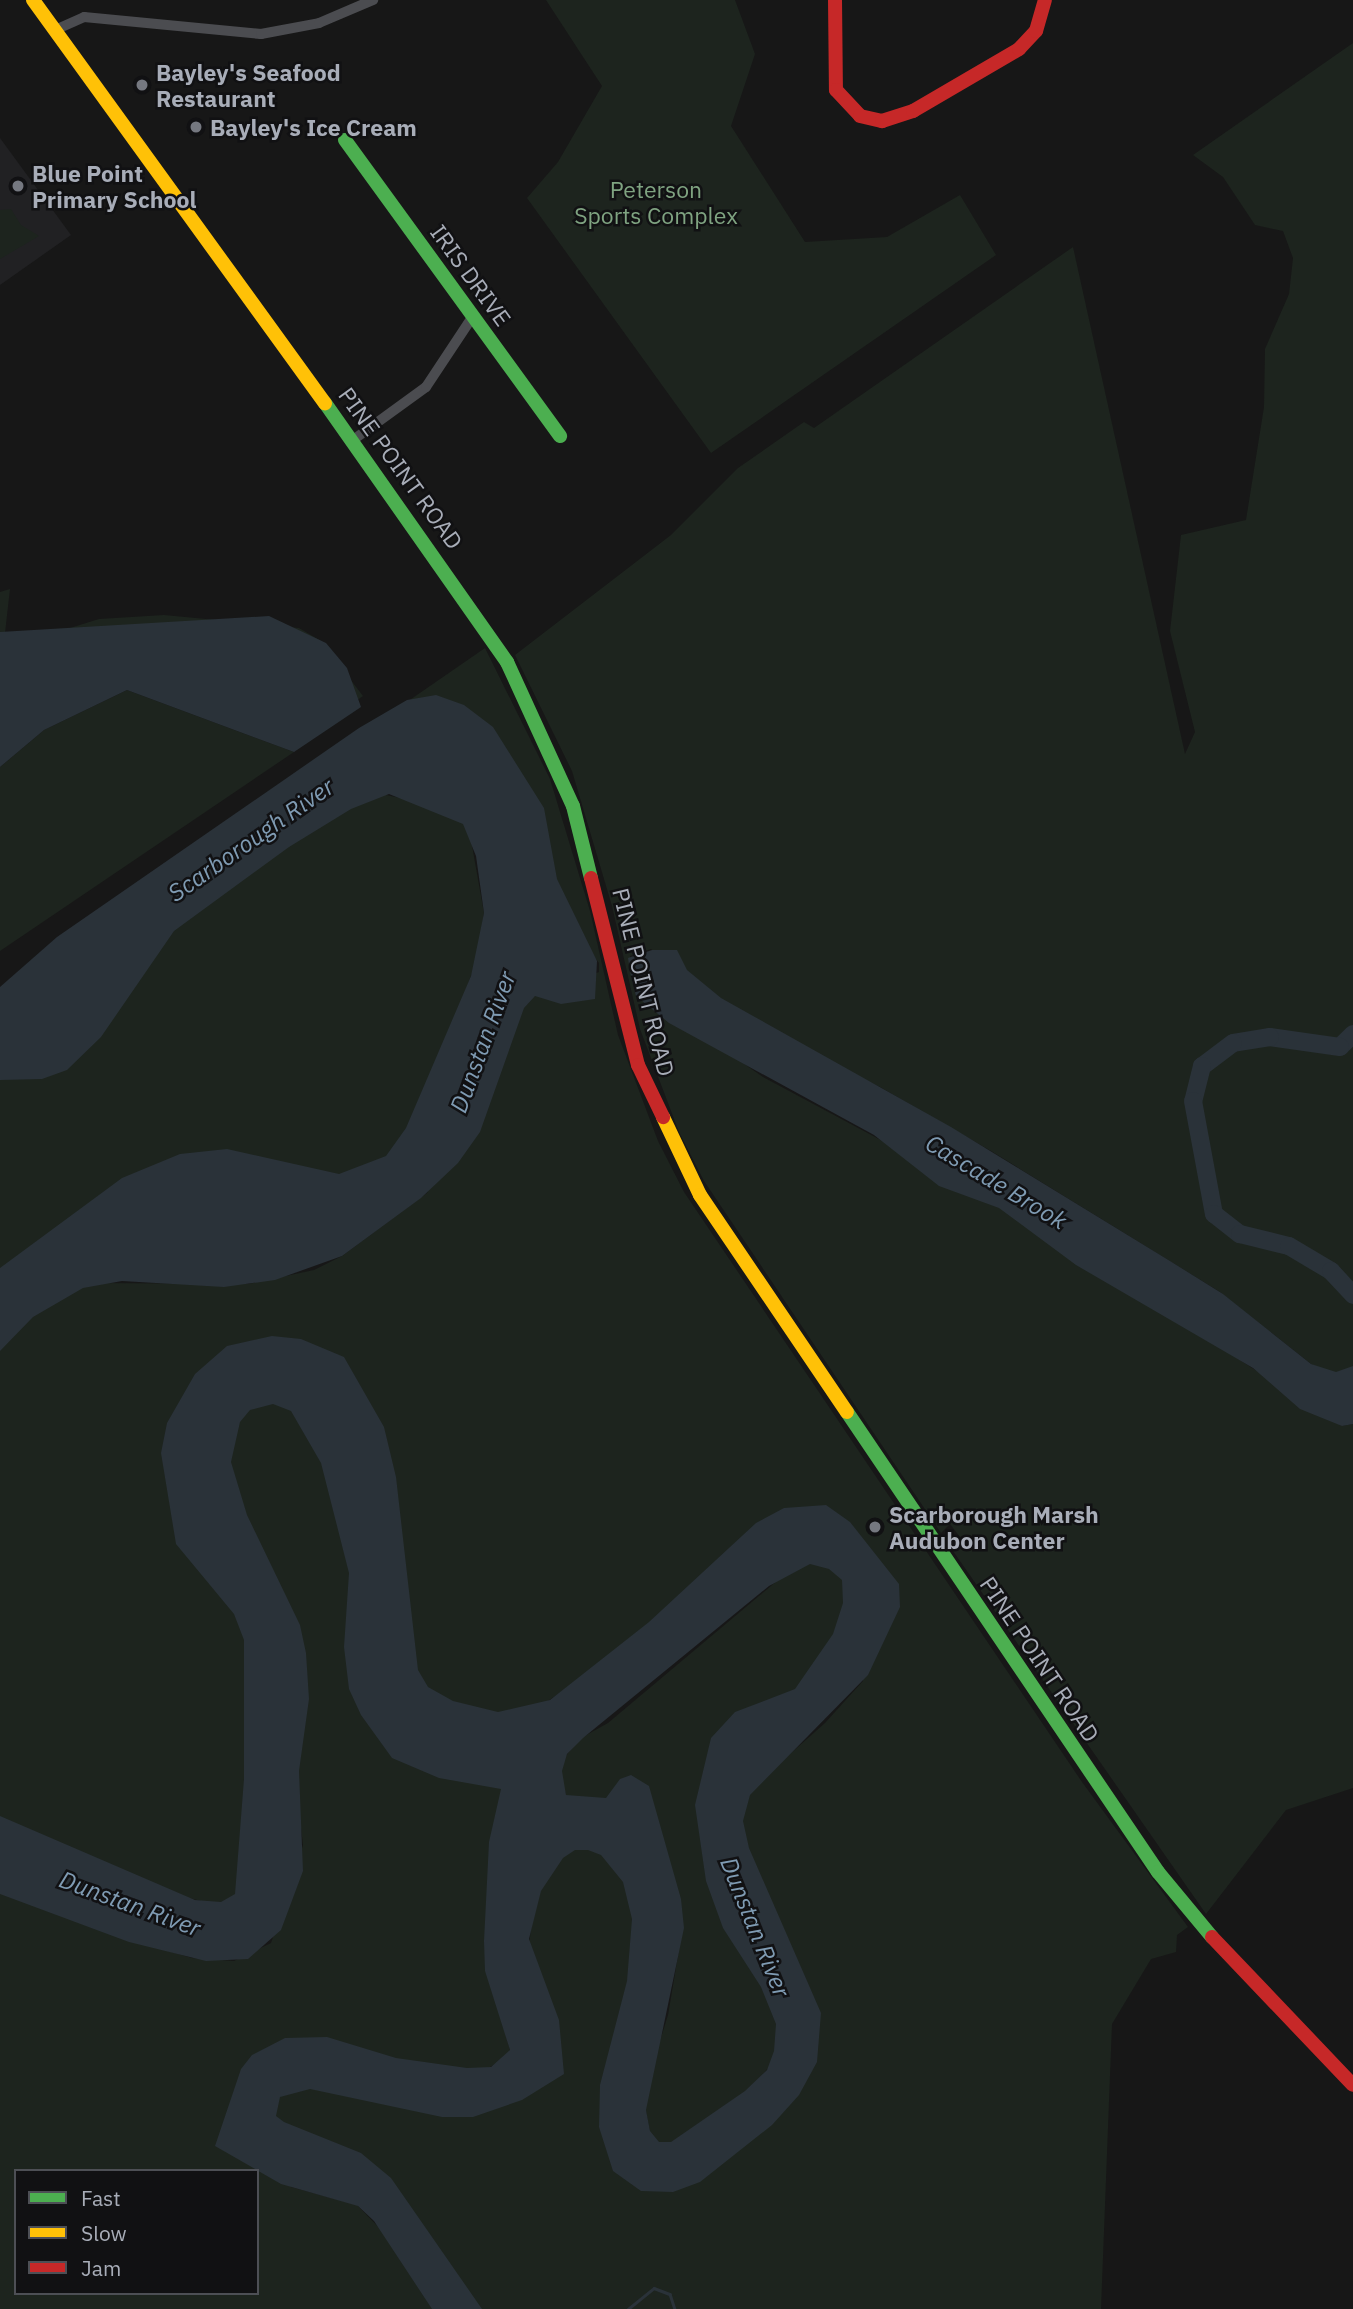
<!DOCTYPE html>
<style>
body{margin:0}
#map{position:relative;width:1353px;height:2309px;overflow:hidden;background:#171717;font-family:"IBM Plex Sans",sans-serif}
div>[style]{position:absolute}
.built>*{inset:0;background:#212123}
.green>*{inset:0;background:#1d241e}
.water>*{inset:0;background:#2a3239}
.stream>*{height:2.5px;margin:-1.25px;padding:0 1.25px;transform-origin:1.25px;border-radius:1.25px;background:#2a3239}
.river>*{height:18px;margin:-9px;padding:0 9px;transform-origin:9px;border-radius:9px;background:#2a3239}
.street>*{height:10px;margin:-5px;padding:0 5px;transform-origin:5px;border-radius:5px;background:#4b4c50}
.fast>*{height:14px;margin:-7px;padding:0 7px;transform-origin:7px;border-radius:7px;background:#4caf50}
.slow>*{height:14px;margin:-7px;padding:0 7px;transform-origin:7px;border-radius:7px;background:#ffc107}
.jam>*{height:14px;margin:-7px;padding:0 7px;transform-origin:7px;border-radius:7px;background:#c62828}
.dots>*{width:19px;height:19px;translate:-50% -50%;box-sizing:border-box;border:4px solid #111113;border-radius:50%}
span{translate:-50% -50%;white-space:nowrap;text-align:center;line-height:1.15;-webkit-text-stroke:5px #111113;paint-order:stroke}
.poi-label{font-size:23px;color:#a8adb8;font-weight:700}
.left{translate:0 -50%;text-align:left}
.park-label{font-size:23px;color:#7fa381}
.street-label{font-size:23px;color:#a8adb8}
.water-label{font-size:24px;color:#7f9bb3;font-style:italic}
.legend{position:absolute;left:14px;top:2169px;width:245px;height:126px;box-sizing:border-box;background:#111113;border:2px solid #4d4f55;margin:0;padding:9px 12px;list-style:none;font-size:21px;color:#a8adb8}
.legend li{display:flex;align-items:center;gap:14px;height:35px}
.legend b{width:35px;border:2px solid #4d4f55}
</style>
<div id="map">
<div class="built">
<i style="clip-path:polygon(0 138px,71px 235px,0 285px)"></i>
</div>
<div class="green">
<i style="clip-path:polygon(546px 0,735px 0,755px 54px,731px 126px,805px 242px,887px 237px,960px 195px,996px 255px,711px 453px,527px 198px,558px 162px,602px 86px)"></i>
<i style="clip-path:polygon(1353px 43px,1353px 1366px,1340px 1379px,1311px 1364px,1220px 1292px,991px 1151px,880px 1087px,765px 1031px,651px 949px,630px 956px,633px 980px,659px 1015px,687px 1024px,763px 1077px,987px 1197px,1342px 1426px,1353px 1424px,1353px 1788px,1286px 1810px,1206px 1914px,953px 1551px,963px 1541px,950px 1524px,941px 1533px,704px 1181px,679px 1132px,640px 1029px,612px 906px,572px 771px,515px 655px,671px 535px,738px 468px,804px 422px,814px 428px,1073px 247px,1185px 754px,1195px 732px,1170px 631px,1181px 535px,1246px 520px,1264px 407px,1265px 349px,1289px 294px,1293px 258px,1283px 231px,1255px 225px,1223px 177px,1193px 155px)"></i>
<i style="clip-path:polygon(11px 209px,21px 225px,39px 236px,0 259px,0 210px)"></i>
<i style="clip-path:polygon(10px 589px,5px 633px,54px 633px,99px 619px,164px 615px,299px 628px,321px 641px,363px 696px,349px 706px,0 648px,0 592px)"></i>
<i style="clip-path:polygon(485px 648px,550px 779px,590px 911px,618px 1035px,658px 1141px,684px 1192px,1082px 1782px,1188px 1927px,1177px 1935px,1176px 1952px,1151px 1959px,1112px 2024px,1101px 2309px,474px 2309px,265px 2112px,290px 2087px,507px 2103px,535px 1901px,576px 1827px,639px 1893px,614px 2163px,787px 2103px,761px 1890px,740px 1819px,748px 1791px,825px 1723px,863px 1681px,858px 1534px,621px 1651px,529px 1714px,494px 1715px,421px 1695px,392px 1500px,227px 1352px,234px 1610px,247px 1640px,244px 1875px,235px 1895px,223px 1906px,171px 1894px,0 1820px,0 1348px,46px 1302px,92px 1283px,248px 1284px,314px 1270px,342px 1256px,427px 1193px,523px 998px,599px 972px,599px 963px,401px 706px)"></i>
<i style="clip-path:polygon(127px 690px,294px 752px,0 951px,0 767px,44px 730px)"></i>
<i style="clip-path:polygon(382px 794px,444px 808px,468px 823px,484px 913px,478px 957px,428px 1092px,392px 1153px,374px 1166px,0 1273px,0 1069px,179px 921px,350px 804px)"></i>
<i style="clip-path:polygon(evenodd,281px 1397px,312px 1436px,345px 1526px,355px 1623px,506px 1780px,491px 1978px,510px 2050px,507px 2057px,485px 2070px,256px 2058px,291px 2187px,357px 2205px,394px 2243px,433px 2309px,0 2309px,0 1882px,114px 1935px,192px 1958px,234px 1961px,271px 1943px,303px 1845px,272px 1572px,215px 1486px,245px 1408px,281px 1397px,16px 2171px,257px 2171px,257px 2293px,16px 2293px,16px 2171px)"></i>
<i style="clip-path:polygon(810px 1553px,848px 1582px,837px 1638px,786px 1701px,746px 1709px,733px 1932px,779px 2016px,780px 2055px,745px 2094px,669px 2146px,652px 2142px,643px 2096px,668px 2015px,682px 1932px,566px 1795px,558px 1765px,581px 1738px,608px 1723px)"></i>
</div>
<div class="water">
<i style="clip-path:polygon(269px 616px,326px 643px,347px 668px,361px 707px,294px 752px,127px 690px,44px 730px,0 767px,0 632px)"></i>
<i style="clip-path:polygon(436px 695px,464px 705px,493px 727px,544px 808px,557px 879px,597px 961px,595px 999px,561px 1004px,535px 996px,524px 1008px,480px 1132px,458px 1163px,421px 1198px,342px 1256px,275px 1280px,224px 1287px,122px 1281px,83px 1288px,33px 1317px,0 1351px,0 1268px,122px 1178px,180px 1154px,227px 1149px,339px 1174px,386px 1156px,406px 1128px,471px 976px,484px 913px,476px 856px,463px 824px,389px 794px,351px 809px,289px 847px,174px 931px,101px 1037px,67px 1070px,42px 1079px,0 1080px,0 987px,57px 937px,359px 728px,407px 700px)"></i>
<i style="clip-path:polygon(652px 950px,677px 950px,687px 970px,721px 998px,951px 1127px,1170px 1261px,1223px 1294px,1311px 1364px,1336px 1372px,1353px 1366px,1353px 1424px,1342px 1426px,1300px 1409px,1253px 1368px,1076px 1265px,999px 1208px,939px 1186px,874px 1135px,669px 1023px,636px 996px,631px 977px,628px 958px)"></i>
<i style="clip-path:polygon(evenodd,272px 1336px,301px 1339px,344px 1357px,384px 1427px,396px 1477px,418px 1670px,428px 1687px,453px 1701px,498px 1712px,550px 1700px,649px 1622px,756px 1523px,784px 1508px,826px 1505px,850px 1522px,899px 1584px,900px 1607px,868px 1675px,750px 1795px,743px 1821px,749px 1848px,821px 2013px,817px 2062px,799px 2095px,772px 2125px,700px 2182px,673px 2192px,641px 2191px,613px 2171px,599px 2127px,600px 2085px,627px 1981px,632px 1919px,623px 1882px,601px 1855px,588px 1850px,575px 1850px,563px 1858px,541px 1891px,529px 1939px,559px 2020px,564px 2074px,522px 2100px,473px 2117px,442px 2117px,310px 2089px,280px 2097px,276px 2116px,284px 2122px,361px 2153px,391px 2178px,482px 2309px,432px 2309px,374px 2221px,358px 2206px,281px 2184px,215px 2146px,241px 2069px,252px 2055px,285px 2038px,327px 2037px,396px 2058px,467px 2068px,491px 2067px,510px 2050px,485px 1971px,484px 1941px,489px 1842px,501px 1789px,439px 1778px,392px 1758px,361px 1715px,349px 1689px,344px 1647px,349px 1573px,321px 1463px,291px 1411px,273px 1404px,250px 1410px,240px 1422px,231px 1462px,247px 1515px,300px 1625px,306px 1653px,309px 1699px,299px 1771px,303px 1871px,281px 1930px,248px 1959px,206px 1961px,129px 1942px,0 1894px,0 1816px,195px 1900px,221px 1902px,235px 1894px,244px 1779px,244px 1640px,234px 1614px,176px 1544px,161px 1453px,167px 1423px,195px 1374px,227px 1346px,272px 1336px,810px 1564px,829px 1569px,842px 1580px,843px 1603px,833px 1634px,795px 1689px,735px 1712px,711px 1738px,695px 1805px,706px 1881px,723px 1928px,761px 1987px,776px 2024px,774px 2051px,767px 2070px,745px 2091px,671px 2142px,659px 2142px,650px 2131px,646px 2110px,684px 1928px,681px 1899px,649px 1786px,631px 1775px,620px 1779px,606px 1798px,566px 1795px,562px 1771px,567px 1754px,583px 1738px,769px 1586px,810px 1564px)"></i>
</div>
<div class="stream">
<i style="left:628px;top:2309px;width:33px;rotate:-39deg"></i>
<i style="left:654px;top:2288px;width:17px;rotate:21deg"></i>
<i style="left:670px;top:2294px;width:16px;rotate:72deg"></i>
</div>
<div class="river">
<i style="left:1353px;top:1034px;width:18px;rotate:135deg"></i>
<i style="left:1340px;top:1047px;width:71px;rotate:-171.9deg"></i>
<i style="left:1270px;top:1037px;width:37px;rotate:171deg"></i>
<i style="left:1233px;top:1043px;width:39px;rotate:143deg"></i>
<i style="left:1202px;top:1066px;width:36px;rotate:104deg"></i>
<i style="left:1193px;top:1101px;width:115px;rotate:79.5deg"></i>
<i style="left:1214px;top:1214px;width:33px;rotate:38deg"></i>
<i style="left:1240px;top:1234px;width:50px;rotate:13.8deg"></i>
<i style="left:1289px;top:1246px;width:49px;rotate:30.8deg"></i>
<i style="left:1331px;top:1271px;width:33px;rotate:47deg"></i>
</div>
<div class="street">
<i style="left:55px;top:30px;width:32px;rotate:-24deg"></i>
<i style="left:84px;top:17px;width:178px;rotate:5.5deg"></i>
<i style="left:261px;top:34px;width:59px;rotate:-10.7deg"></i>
<i style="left:319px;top:23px;width:59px;rotate:-23.1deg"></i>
<i style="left:353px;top:440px;width:90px;rotate:-36deg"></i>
<i style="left:426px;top:387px;width:85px;rotate:-56.5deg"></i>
</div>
<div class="fast">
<i style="left:345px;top:140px;width:366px;rotate:54deg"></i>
<i style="left:325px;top:403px;width:317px;rotate:54.9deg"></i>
<i style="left:507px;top:662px;width:158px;rotate:65.4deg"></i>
<i style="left:573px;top:806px;width:74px;rotate:76deg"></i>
<i style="left:847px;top:1412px;width:555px;rotate:55.94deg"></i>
<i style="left:1158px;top:1872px;width:85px;rotate:50.3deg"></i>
</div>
<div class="slow">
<i style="left:33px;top:0;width:498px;rotate:54.1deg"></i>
<i style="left:663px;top:1117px;width:86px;rotate:64.6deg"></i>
<i style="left:700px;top:1195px;width:262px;rotate:55.9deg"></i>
</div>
<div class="jam">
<i style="left:835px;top:0;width:90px;rotate:89.4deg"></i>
<i style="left:836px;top:90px;width:35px;rotate:47deg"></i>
<i style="left:860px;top:116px;width:23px;rotate:13deg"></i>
<i style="left:882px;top:121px;width:33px;rotate:-18deg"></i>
<i style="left:913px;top:111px;width:123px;rotate:-30.3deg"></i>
<i style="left:1019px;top:49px;width:25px;rotate:-47deg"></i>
<i style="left:1036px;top:31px;width:32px;rotate:-74deg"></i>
<i style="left:591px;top:878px;width:193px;rotate:75.9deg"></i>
<i style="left:638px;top:1065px;width:58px;rotate:64.3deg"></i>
<i style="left:1212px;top:1937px;width:204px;rotate:46.4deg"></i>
</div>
<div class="dots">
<i style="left:142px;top:85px;background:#757880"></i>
<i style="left:196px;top:127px;background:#757880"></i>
<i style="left:18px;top:186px;background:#757880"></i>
<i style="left:875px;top:1527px;background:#757880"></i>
</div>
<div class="poi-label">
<span class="left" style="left:156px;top:85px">Bayley's Seafood<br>Restaurant</span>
<span class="left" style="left:210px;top:127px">Bayley's Ice Cream</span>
<span class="left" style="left:32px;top:186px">Blue Point<br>Primary School</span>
<span class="left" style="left:889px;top:1527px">Scarborough Marsh<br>Audubon Center</span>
</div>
<div class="park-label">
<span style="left:656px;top:202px">Peterson<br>Sports Complex</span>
</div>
<div class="street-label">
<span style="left:471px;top:275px;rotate:54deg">IRIS DRIVE</span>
<span style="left:401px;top:468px;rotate:54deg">PINE POINT ROAD</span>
<span style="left:644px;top:982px;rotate:76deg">PINE POINT ROAD</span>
<span style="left:1040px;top:1659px;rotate:56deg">PINE POINT ROAD</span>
</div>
<div class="water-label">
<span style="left:251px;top:840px;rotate:-35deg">Scarborough River</span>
<span style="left:483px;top:1042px;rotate:-70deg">Dunstan River</span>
<span style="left:996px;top:1182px;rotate:31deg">Cascade Brook</span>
<span style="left:130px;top:1904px;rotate:20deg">Dunstan River</span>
<span style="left:755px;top:1927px;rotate:68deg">Dunstan River</span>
</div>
<ul class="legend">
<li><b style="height:9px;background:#4caf50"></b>Fast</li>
<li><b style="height:9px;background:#ffc107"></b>Slow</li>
<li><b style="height:9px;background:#c62828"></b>Jam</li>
</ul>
</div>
